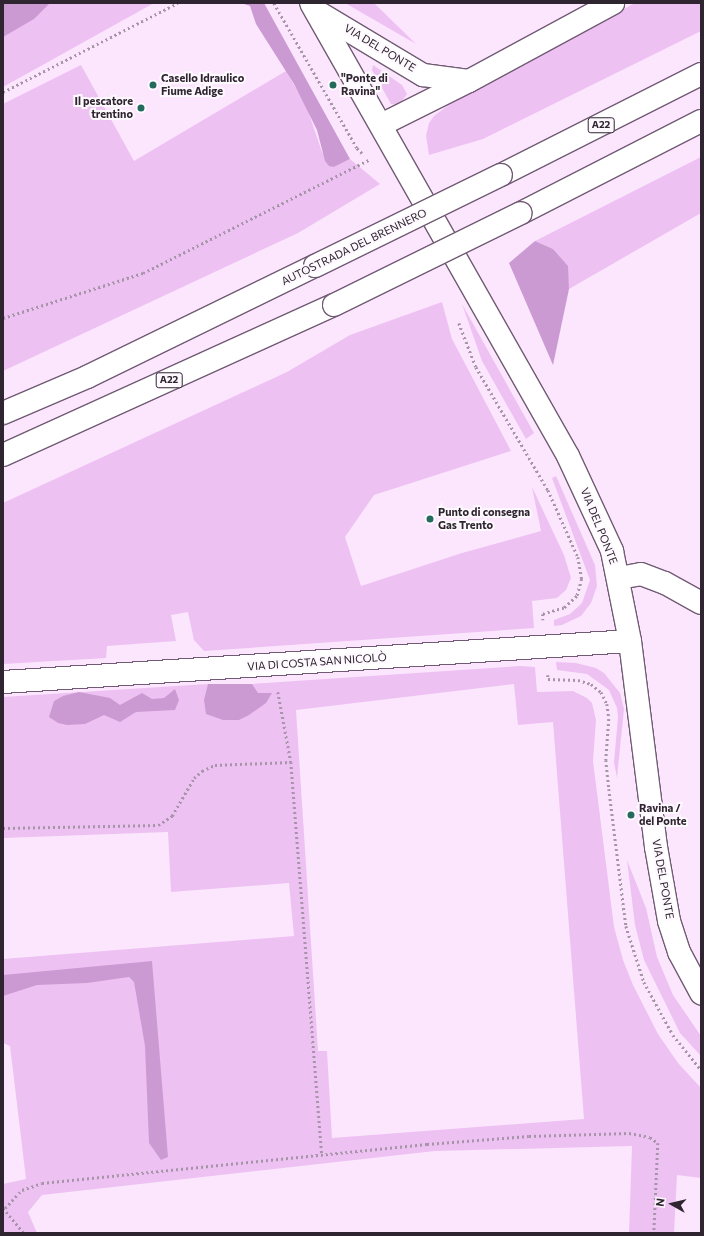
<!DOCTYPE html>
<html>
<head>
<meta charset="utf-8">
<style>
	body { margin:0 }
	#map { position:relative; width:704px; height:1236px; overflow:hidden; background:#fbe6fd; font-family:Commissioner,sans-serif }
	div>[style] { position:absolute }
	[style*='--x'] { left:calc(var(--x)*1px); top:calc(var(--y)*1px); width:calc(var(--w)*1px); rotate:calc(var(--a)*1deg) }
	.green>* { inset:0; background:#eec1f3 }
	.forest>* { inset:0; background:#cb9ad2 }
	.path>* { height:2.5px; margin-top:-1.25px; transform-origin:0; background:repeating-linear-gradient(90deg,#a595a7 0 2px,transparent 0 5px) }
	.roads { filter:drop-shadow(1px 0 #715b74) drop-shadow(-1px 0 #715b74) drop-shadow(0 1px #715b74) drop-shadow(0 -1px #715b74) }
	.minor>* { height:22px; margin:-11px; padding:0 11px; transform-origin:11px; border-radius:11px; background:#fff }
	.motorway>* { height:22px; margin:-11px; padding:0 11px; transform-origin:11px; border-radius:11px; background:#fff }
	.bridges { filter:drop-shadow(1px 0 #715b74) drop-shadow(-1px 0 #715b74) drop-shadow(0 1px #715b74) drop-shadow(0 -1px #715b74) }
	.motorway-bridge>* { height:22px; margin:-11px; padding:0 11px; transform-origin:11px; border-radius:11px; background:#fff }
	.dots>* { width:11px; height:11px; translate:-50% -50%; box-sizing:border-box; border:2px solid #fef9ff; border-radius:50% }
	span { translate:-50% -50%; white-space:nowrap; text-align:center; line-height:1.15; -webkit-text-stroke:4px #fef9ff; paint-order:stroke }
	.shield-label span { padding:1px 3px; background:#fef9ff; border:1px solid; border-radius:3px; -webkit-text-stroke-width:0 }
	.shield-label { font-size:10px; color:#2f2530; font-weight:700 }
	.street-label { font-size:11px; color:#2f2530 }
	.poi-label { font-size:11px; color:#2f2530; font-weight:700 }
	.left { translate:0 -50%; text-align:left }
	.right { translate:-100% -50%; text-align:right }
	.frame { position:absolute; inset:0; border:4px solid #2f2530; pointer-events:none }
	.north { position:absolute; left:652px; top:1184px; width:40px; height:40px; -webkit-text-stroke:3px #fef9ff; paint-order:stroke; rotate:278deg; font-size:11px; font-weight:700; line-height:16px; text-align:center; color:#2f2530 }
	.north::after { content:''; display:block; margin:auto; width:14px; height:18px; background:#2f2530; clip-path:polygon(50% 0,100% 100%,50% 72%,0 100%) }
</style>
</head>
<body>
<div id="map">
	<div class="green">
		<i style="clip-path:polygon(3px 3px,154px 3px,3px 87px)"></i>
		<i style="clip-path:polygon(345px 3px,374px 3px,416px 44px)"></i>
		<i style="clip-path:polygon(635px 3px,701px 3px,701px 31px,483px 139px,429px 155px,426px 136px,429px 123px,434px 116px,450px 104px)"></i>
		<i style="clip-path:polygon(81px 65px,134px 161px,286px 71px,307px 108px,322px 152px,334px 167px,350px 159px,380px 184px,298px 233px,3px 371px,3px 104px)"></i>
		<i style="clip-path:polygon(373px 65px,402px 85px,407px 94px,399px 105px,391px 104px,372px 70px)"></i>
		<i style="clip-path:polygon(701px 157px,701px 213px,569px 289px,567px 266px,553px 249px,535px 241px)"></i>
		<i style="clip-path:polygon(442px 302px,452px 339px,511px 451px,374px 495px,345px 537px,361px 586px,462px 553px,541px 531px,532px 487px,564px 555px,571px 578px,566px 590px,557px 598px,532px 601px,534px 628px,204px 651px,194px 640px,188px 612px,171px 615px,176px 641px,107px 646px,106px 658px,3px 664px,3px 503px,287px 372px,350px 335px)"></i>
		<i style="clip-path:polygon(462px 304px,534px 433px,526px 439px,482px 361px)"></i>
		<i style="clip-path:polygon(556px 476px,595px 565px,597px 586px,591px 603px,581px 616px,562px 625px,554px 626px,554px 620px,570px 614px,582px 603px,590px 580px,552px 478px)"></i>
		<i style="clip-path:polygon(556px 662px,576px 663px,596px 668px,604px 673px,620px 693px,624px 709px,617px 778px,614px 762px,618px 717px,617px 708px,609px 690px,587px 674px,557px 670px)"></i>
		<i style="clip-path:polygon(evenodd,520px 666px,535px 667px,537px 692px,573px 691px,587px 698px,592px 703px,596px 720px,593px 761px,614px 927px,623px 960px,633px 985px,658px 1034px,678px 1063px,701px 1088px,701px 1178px,677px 1175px,674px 1233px,629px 1233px,632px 1146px,435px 1151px,42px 1195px,28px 1212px,37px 1233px,3px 1233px,3px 1184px,26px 1179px,10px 1046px,3px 1043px,3px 959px,294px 936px,289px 883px,171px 892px,168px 832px,3px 838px,3px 697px,208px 684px,252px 684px,520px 666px,514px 684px,518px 725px,553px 722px,584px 1119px,332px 1138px,327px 1051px,318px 1051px,296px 710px,514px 684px)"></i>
		<i style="clip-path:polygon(627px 860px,646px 908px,657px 957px,673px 995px,701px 1036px,701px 1056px,680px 1033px,644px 960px,635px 925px)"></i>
	</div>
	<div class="forest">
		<i style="clip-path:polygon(3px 3px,50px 3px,34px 19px,3px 37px)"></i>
		<i style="clip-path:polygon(241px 3px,264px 3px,350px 159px,334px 167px,329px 166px,325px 161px,317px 130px,294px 84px,256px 24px,250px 6px)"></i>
		<i style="clip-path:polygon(535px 241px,553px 249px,568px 266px,569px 289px,553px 365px,509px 263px)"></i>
		<i style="clip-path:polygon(208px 684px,252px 684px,258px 693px,272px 693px,266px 703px,249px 715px,239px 720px,223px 720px,206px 714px,204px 700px)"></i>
		<i style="clip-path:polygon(175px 689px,179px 700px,175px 710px,136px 712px,120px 722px,104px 715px,85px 724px,67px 725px,58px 723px,49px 717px,54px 701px,63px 696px,79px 692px,110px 698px,120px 705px,142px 693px,152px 699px,164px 698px)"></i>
		<i style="clip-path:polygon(152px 961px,168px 1157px,161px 1160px,149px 1143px,145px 1046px,134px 982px,129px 977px,87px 983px,37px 985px,3px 996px,3px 975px)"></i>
	</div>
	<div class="path">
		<i style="--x:274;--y:3;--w:167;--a:60.2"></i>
		<i style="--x:357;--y:148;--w:10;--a:45"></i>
		<i style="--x:3;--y:92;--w:196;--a:-27"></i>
		<i style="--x:3;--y:318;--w:147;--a:-17.8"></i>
		<i style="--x:143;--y:273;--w:253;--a:-26.6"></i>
		<i style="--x:459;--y:323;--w:47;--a:68.9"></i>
		<i style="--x:476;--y:367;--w:143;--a:59.7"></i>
		<i style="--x:548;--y:490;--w:73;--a:65.9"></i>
		<i style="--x:578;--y:557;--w:22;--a:80"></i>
		<i style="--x:582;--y:579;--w:18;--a:106"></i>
		<i style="--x:577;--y:596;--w:18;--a:137"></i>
		<i style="--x:564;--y:608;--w:22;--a:164"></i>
		<i style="--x:543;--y:614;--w:6;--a:90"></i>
		<i style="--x:548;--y:675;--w:4;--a:90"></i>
		<i style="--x:548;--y:679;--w:30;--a:2"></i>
		<i style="--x:578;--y:680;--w:14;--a:17"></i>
		<i style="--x:591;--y:684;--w:13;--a:39"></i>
		<i style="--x:601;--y:692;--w:13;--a:63"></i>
		<i style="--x:607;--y:704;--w:15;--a:82"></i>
		<i style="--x:609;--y:719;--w:41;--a:94.2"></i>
		<i style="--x:606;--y:760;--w:29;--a:84"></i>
		<i style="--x:609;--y:789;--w:138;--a:82.9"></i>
		<i style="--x:626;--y:926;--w:59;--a:72.2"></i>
		<i style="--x:644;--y:982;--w:60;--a:61.3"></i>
		<i style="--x:673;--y:1035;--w:45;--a:51.3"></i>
		<i style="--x:278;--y:692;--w:71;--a:79.5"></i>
		<i style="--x:291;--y:762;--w:395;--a:85.5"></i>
		<i style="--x:3;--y:828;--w:155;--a:-1.1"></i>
		<i style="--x:158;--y:825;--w:17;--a:-33"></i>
		<i style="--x:172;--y:816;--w:44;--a:-59.9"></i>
		<i style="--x:194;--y:778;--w:11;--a:-41"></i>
		<i style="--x:202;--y:771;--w:14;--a:-25"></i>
		<i style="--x:215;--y:765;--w:76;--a:-2.3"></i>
		<i style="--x:3;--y:1208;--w:33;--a:50"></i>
		<i style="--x:5;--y:1208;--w:25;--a:-47"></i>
		<i style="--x:22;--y:1190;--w:21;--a:-19"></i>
		<i style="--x:42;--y:1183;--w:387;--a:-5.8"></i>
		<i style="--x:427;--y:1144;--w:102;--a:-4.5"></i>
		<i style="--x:529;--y:1136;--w:100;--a:-1.7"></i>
		<i style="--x:629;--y:1133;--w:21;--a:11"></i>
		<i style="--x:650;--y:1137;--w:10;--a:37"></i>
		<i style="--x:658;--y:1143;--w:90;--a:92.5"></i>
	</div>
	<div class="roads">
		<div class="minor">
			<i style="--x:311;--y:3;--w:521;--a:60.43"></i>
			<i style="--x:568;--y:456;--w:105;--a:65.1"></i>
			<i style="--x:612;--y:551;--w:92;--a:78.7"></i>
			<i style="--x:630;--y:641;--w:208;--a:82.8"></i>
			<i style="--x:656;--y:847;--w:75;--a:80"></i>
			<i style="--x:669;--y:921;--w:33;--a:72"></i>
			<i style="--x:679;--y:952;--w:47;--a:61.8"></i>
			<i style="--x:316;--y:11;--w:125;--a:30.9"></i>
			<i style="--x:423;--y:75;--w:46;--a:7.4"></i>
			<i style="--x:381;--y:125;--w:98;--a:-26.6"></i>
			<i style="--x:469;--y:81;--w:164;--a:-28.4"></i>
			<i style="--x:619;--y:578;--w:22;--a:-10"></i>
			<i style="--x:641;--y:574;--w:26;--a:21"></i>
			<i style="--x:665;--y:583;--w:41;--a:29.1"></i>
			<i style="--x:3;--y:682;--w:628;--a:-3.74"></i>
		</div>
		<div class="motorway">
			<i style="--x:501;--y:175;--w:224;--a:-26.8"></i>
			<i style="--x:521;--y:213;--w:202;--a:-27.1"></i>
			<i style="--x:3;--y:413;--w:91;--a:-23.2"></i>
			<i style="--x:87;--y:377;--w:254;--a:-26"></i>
			<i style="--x:3;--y:455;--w:363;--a:-24.4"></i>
		</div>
	</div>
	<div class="bridges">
		<div class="motorway-bridge">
			<i style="--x:315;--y:266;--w:207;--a:-26.1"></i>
			<i style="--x:334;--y:305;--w:208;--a:-26.2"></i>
		</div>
	</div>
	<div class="dots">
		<i style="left:153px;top:85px;background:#246a5d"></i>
		<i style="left:333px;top:85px;background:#246a5d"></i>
		<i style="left:141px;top:108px;background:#246a5d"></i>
		<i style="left:430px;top:519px;background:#246a5d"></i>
		<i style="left:631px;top:815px;background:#246a5d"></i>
	</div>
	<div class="shield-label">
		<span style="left:601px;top:125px">A22</span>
		<span style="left:169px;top:380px">A22</span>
	</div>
	<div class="street-label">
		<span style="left:380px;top:48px;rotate:31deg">VIA DEL PONTE</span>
		<span style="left:354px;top:247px;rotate:-26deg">AUTOSTRADA DEL BRENNERO</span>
		<span style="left:599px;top:526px;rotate:68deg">VIA DEL PONTE</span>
		<span style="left:317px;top:662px;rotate:-4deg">VIA DI COSTA SAN NICOLÒ</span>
		<span style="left:663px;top:879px;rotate:80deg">VIA DEL PONTE</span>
	</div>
	<div class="poi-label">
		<span class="left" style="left:161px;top:85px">Casello Idraulico<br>Fiume Adige</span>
		<span class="left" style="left:341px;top:85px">"Ponte di<br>Ravina"</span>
		<span class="right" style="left:133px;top:108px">Il pescatore<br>trentino</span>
		<span class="left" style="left:438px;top:519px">Punto di consegna<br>Gas Trento</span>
		<span class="left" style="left:639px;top:815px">Ravina /<br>del Ponte</span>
	</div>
	<div class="frame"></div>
	<div class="north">N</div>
</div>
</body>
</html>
